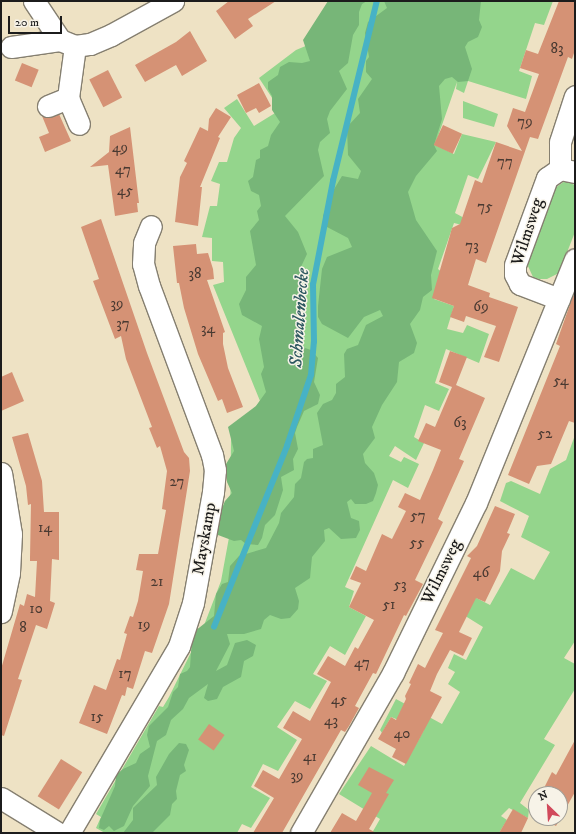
<!DOCTYPE html>
<html>
<head>
<meta charset="utf-8">
<style>
	body { margin:0 }
	#map { position:relative; width:576px; height:834px; overflow:hidden; background:#eee2c4; font-family:"IM FELL DW Pica",serif }
	div>[style] { position:absolute }
	[style*='--x'] { left:calc(var(--x)*1px); top:calc(var(--y)*1px); width:calc(var(--w)*1px); rotate:calc(var(--a)*1deg) }
	.green>* { inset:0; background:#94d58c }
	.forest>* { inset:0; background:#77b678 }
	.stream>* { height:5.5px; margin:-2.75px; padding:0 2.75px; transform-origin:2.75px; border-radius:2.75px; background:#47b2c5 }
	.building>* { inset:0; background:#d59275; transform-origin:0 0 }
	.roads { filter:drop-shadow(1px 0 #857f70) drop-shadow(-1px 0 #857f70) drop-shadow(0 1px #857f70) drop-shadow(0 -1px #857f70) }
	.minor>* { height:21px; margin:-10.5px; padding:0 10.5px; transform-origin:10.5px; border-radius:10.5px; background:#fff }
	span { translate:-50% -50%; white-space:nowrap; text-align:center; line-height:1.15; -webkit-text-stroke:3px #f7f3e8; paint-order:stroke }
	.number-label { font-size:15px; color:#4a3a32 }
	.number-label span { -webkit-text-stroke-width:0 }
	.street-label { font-size:17px; color:#1c1c1c }
	.water-label { font-size:18px; color:#2d5860; font-style:italic }
	.frame { position:absolute; inset:0; border:2px solid #1c1c1c; pointer-events:none }
	.north { position:absolute; left:528px; top:786px; width:40px; height:40px; box-sizing:border-box; background:#f7f3e8; border:1px solid #9f9d96; border-radius:50%; rotate:335deg; font-size:11px; font-weight:700; line-height:16px; text-align:center; color:#1c1c1c }
	.north::after { content:''; display:block; margin:auto; width:14px; height:18px; background:#d1495b; clip-path:polygon(50% 0,100% 100%,50% 72%,0 100%) }
	.scale { position:absolute; left:8px; top:16px; width:54px; height:18px; box-sizing:border-box; border:2px solid #1c1c1c; border-top:0; padding-left:5px; font-size:12px; line-height:14px; white-space:nowrap; color:#1c1c1c; -webkit-text-stroke:3px #f7f3e8; paint-order:stroke }
</style>
</head>
<body>
<div id="map">
	<div class="green">
		<i style="clip-path:polygon(332px 1px,553px 1px,544px 25px,535px 23px,519px 71px,532px 76px,526px 99px,468px 81px,464px 93px,456px 89px,457px 82px,435px 145px,454px 154px,462px 134px,496px 142px,478px 179px,468px 175px,455px 213px,466px 219px,462px 225px,454px 223px,438px 269px,444px 274px,438px 279px,434px 299px,454px 306px,447px 329px,463px 333px,467px 325px,489px 334px,479px 363px,446px 349px,435px 383px,449px 389px,439px 411px,425px 405px,414px 437px,424px 443px,416px 460px,395px 446px,389px 456px,401px 462px,404px 457px,419px 464px,408px 488px,393px 480px,345px 587px,354px 591px,349px 607px,366px 616px,345px 655px,330px 646px,313px 674px,327px 681px,310px 709px,295px 701px,277px 727px,297px 740px,278px 771px,263px 764px,251px 787px,270px 798px,251px 828px,242px 824px,237px 833px,105px 833px,96px 828px,101px 817px,96px 814px,159px 706px,163px 707px,169px 697px,203px 628px,221px 581px,230px 532px,231px 438px,260px 401px,213px 285px,224px 282px,223px 262px,212px 261px,212px 238px,202px 237px,210px 206px,217px 206px,220px 184px,211px 181px,219px 162px,227px 162px,234px 138px,241px 128px,224px 108px,237px 99px,254px 126px,280px 110px,259px 78px,296px 50px,308px 45px)"></i>
		<i style="clip-path:polygon(463px 101px,498px 114px,494px 127px,463px 118px)"></i>
		<i style="clip-path:polygon(565px 181px,575px 185px,575px 232px,559px 273px,547px 279px,539px 279px,533px 277px,527px 264px,549px 192px)"></i>
		<i style="clip-path:polygon(575px 435px,575px 641px,564px 658px,575px 664px,575px 689px,544px 739px,555px 745px,520px 803px,529px 810px,528px 818px,509px 808px,501px 816px,507px 820px,499px 833px,372px 833px,380px 819px,339px 794px,371px 746px,404px 766px,424px 730px,391px 717px,382px 733px,380px 730px,396px 699px,442px 724px,460px 692px,448px 684px,455px 672px,448px 668px,454px 654px,466px 660px,483px 627px,454px 609px,463px 591px,490px 605px,511px 568px,534px 580px,550px 552px,521px 537px,529px 516px,500px 501px,506px 483px,511px 481px,540px 494px,550px 469px,566px 460px)"></i>
	</div>
	<div class="forest">
		<i style="clip-path:polygon(328px 1px,367px 1px,362px 4px,359px 12px,359px 25px,353px 35px,348px 63px,339px 71px,347px 89px,330px 111px,327px 119px,330px 133px,320px 142px,318px 150px,324px 176px,285px 216px,298px 232px,307px 254px,300px 269px,302px 305px,299px 311px,303px 328px,300px 338px,302px 347px,311px 350px,318px 358px,314px 382px,320px 395px,318px 404px,304px 411px,297px 427px,295px 433px,298px 449px,293px 459px,294px 470px,281px 477px,283px 490px,275px 515px,265px 525px,262px 538px,258px 545px,246px 544px,241px 540px,234px 541px,218px 535px,217px 520px,225px 501px,232px 493px,227px 482px,226px 464px,234px 451px,228px 427px,256px 406px,266px 392px,261px 374px,264px 367px,259px 339px,262px 326px,242px 315px,239px 304px,246px 290px,246px 277px,256px 265px,250px 231px,259px 220px,257px 211px,261px 206px,259px 195px,251px 191px,248px 181px,253px 177px,256px 160px,260px 158px,260px 150px,268px 146px,271px 135px,280px 122px,272px 110px,272px 96px,268px 89px,268px 82px,278px 75px,280px 67px,289px 62px,302px 63px,310px 61px,303px 40px)"></i>
		<i style="clip-path:polygon(384px 1px,481px 1px,479px 20px,482px 27px,478px 37px,468px 42px,465px 47px,472px 69px,468px 81px,458px 82px,452px 77px,445px 79px,439px 86px,442px 119px,434px 145px,437px 151px,416px 176px,408px 192px,416px 220px,437px 251px,431px 275px,432px 290px,423px 297px,420px 310px,410px 324px,417px 343px,414px 353px,399px 362px,397px 382px,382px 405px,372px 427px,375px 438px,363px 454px,365px 463px,374px 473px,378px 485px,376px 493px,373px 501px,366px 504px,355px 504px,351px 499px,347px 502px,351px 518px,359px 521px,360px 530px,356px 538px,341px 539px,329px 528px,324px 530px,325px 541px,312px 557px,310px 578px,295px 588px,299px 601px,298px 609px,290px 618px,281px 619px,270px 615px,264px 620px,261px 629px,244px 634px,227px 634px,230px 644px,216px 671px,227px 665px,235px 643px,247px 640px,256px 645px,253px 656px,244px 661px,241px 677px,223px 687px,217px 699px,208px 701px,204px 698px,208px 684px,189px 698px,183px 709px,171px 720px,166px 735px,157px 741px,148px 776px,150px 786px,133px 806px,124px 826px,114px 831px,109px 826px,104px 830px,99px 828px,100px 820px,115px 786px,116px 775px,123px 769px,136px 763px,140px 754px,150px 747px,147px 735px,149px 726px,168px 707px,173px 692px,178px 687px,180px 674px,187px 671px,190px 667px,192px 637px,195px 631px,214px 616px,216px 594px,222px 584px,228px 582px,230px 566px,239px 556px,266px 548px,279px 523px,281px 513px,294px 497px,295px 484px,301px 478px,304px 462px,307px 459px,313px 458px,313px 449px,323px 445px,317px 413px,323px 404px,332px 400px,336px 393px,336px 384px,345px 377px,344px 354px,347px 349px,358px 345px,366px 325px,383px 316px,380px 310px,364px 317px,348px 338px,322px 324px,318px 317px,318px 306px,322px 269px,327px 257px,352px 247px,348px 238px,327px 227px,323px 216px,330px 196px,342px 176px,358px 179px,361px 171px,348px 155px,347px 127px,360px 113px,358px 99px,372px 79px,366px 72px,366px 61px,369px 57px,365px 33px,368px 22px,387px 8px)"></i>
		<i style="clip-path:polygon(179px 743px,186px 744px,189px 750px,184px 765px,186px 771px,180px 775px,176px 791px,177px 799px,172px 804px,170px 815px,152px 833px,123px 833px,133px 820px,133px 808px,157px 785px,156px 777px,169px 754px)"></i>
	</div>
	<div class="stream">
		<i style="--x:214;--y:627;--w:195;--a:-68"></i>
		<i style="--x:287;--y:446;--w:75;--a:-71.3"></i>
		<i style="--x:311;--y:375;--w:33;--a:-85"></i>
		<i style="--x:314;--y:342;--w:57;--a:-91"></i>
		<i style="--x:313;--y:285;--w:106;--a:-79.1"></i>
		<i style="--x:333;--y:181;--w:185;--a:-76.3"></i>
	</div>
	<div class="building">
		<i style="clip-path:polygon(229px 1px,276px 1px,248px 19px,253px 26px,235px 39px,216px 11px)"></i>
		<i style="clip-path:polygon(559px 1px,575px 1px,575px 50px,572px 59px,568px 57px,538px 139px,530px 137px,486px 263px,476px 259px,468px 285px,490px 293px,489px 297px,518px 307px,499px 362px,484px 357px,496px 326px,466px 316px,464px 322px,450px 317px,454px 306px,432px 298px,452px 228px,460px 224px,475px 180px,482px 183px,496px 142px,522px 151px,507px 126px,513px 108px,525px 112px,539px 74px,520px 68px,526px 50px,538px 54px)"></i>
		<i style="clip-path:polygon(190px 31px,207px 61px,182px 76px,176px 65px,145px 82px,135px 65px,176px 42px)"></i>
		<i style="left:22px;top:63px;width:18px;height:19px;rotate:22deg"></i>
		<i style="left:108px;top:70px;width:31px;height:21px;rotate:63deg"></i>
		<i style="clip-path:polygon(259px 83px,271px 106px,259px 113px,256px 108px,246px 113px,237px 95px)"></i>
		<i style="clip-path:polygon(216px 108px,231px 117px,218px 137px,220px 138px,200px 187px,202px 187px,198px 226px,175px 222px,180px 177px,187px 163px,184px 161px,200px 127px,208px 131px,209px 119px)"></i>
		<i style="clip-path:polygon(59px 114px,71px 141px,45px 152px,39px 137px,49px 133px,42px 116px,47px 118px)"></i>
		<i style="left:443px;top:125px;width:21px;height:22px;rotate:25deg"></i>
		<i style="clip-path:polygon(130px 127px,139px 203px,137px 203px,138px 212px,115px 216px,108px 165px,90px 167px,109px 152px,110px 136px)"></i>
		<i style="clip-path:polygon(101px 219px,147px 353px,184px 452px,189px 458px,190px 471px,169px 604px,152px 653px,145px 651px,133px 689px,127px 687px,125px 696px,122px 695px,107px 734px,79px 723px,94px 685px,106px 690px,117px 659px,120px 660px,127px 634px,124px 633px,130px 616px,133px 617px,138px 601px,143px 571px,136px 570px,139px 554px,158px 554px,166px 510px,162px 509px,167px 471px,160px 446px,157px 448px,149px 428px,152px 427px,126px 359px,121px 336px,115px 339px,93px 281px,99px 279px,81px 227px)"></i>
		<i style="clip-path:polygon(196px 244px,197px 254px,208px 253px,213px 269px,214px 279px,207px 280px,225px 332px,223px 333px,223px 344px,228px 368px,243px 407px,227px 413px,222px 399px,218px 401px,198px 354px,184px 308px,179px 283px,177px 283px,173px 246px)"></i>
		<i style="clip-path:polygon(573px 296px,575px 296px,575px 423px,569px 421px,551px 464px,537px 466px,529px 484px,508px 475px,560px 346px,556px 344px)"></i>
		<i style="clip-path:polygon(450px 351px,467px 357px,456px 385px,485px 398px,459px 459px,464px 461px,438px 519px,443px 522px,415px 580px,423px 584px,406px 616px,404px 615px,376px 674px,373px 673px,355px 706px,359px 708px,349px 726px,345px 732px,341px 730px,282px 833px,253px 833px,274px 798px,254px 786px,263px 770px,279px 779px,302px 739px,283px 728px,293px 711px,310px 721px,331px 682px,317px 674px,328px 656px,345px 666px,355px 647px,358px 649px,374px 620px,349px 607px,361px 583px,350px 579px,356px 566px,366px 571px,382px 534px,392px 539px,406px 511px,398px 507px,405px 493px,420px 500px,433px 470px,441px 450px,418px 441px,426px 423px,435px 427px,452px 387px,439px 382px)"></i>
		<i style="clip-path:polygon(12px 372px,24px 401px,1px 411px,1px 377px)"></i>
		<i style="clip-path:polygon(28px 433px,42px 481px,44px 512px,59px 512px,59px 560px,52px 559px,50px 601px,55px 603px,47px 629px,36px 625px,18px 679px,22px 680px,4px 736px,1px 735px,1px 669px,20px 604px,24px 606px,27px 594px,35px 597px,37px 561px,30px 561px,30px 558px,31px 504px,28px 505px,26px 486px,12px 437px)"></i>
		<i style="clip-path:polygon(495px 506px,515px 514px,507px 533px,510px 534px,502px 551px,500px 571px,485px 602px,476px 598px,459px 632px,472px 638px,463px 656px,450px 650px,437px 674px,430px 691px,442px 697px,406px 764px,392px 757px,396px 749px,378px 739px,391px 717px,396px 720px,406px 699px,405px 696px,411px 684px,409px 683px,418px 664px,425px 668px,432px 654px,443px 633px,435px 630px,471px 558px,467px 556px,477px 546px)"></i>
		<i style="left:209px;top:724px;width:19px;height:19px;rotate:35deg"></i>
		<i style="clip-path:polygon(575px 740px,575px 792px,556px 826px,540px 818px,560px 818px,560px 794px,541px 794px,552px 772px,556px 775px)"></i>
		<i style="left:61px;top:759px;width:25px;height:44px;rotate:32deg"></i>
		<i style="clip-path:polygon(369px 767px,394px 780px,386px 793px,389px 794px,369px 829px,376px 833px,330px 833px,342px 813px,356px 821px,372px 793px,358px 785px)"></i>
		<i style="clip-path:polygon(513px 809px,528px 818px,521px 833px,499px 833px)"></i>
	</div>
	<div class="roads">
		<div class="minor">
			<i style="--x:34;--y:1;--w:47;--a:56.3"></i>
			<i style="--x:60;--y:40;--w:16;--a:22"></i>
			<i style="--x:75;--y:46;--w:15;--a:-8"></i>
			<i style="--x:90;--y:44;--w:23;--a:-23"></i>
			<i style="--x:111;--y:35;--w:71;--a:-28.7"></i>
			<i style="--x:75;--y:46;--w:52;--a:97.7"></i>
			<i style="--x:68;--y:98;--w:28;--a:67"></i>
			<i style="--x:11;--y:47;--w:49;--a:-8.1"></i>
			<i style="--x:48;--y:106;--w:22;--a:-22"></i>
			<i style="--x:560;--y:169;--w:27;--a:-90"></i>
			<i style="--x:560;--y:142;--w:48;--a:-71.9"></i>
			<i style="--x:559;--y:299;--w:42;--a:-159"></i>
			<i style="--x:520;--y:284;--w:11;--a:-117"></i>
			<i style="--x:515;--y:274;--w:9;--a:-90"></i>
			<i style="--x:515;--y:265;--w:93;--a:-69.8"></i>
			<i style="--x:547;--y:178;--w:16;--a:-35"></i>
			<i style="--x:560;--y:169;--w:15;--a:11"></i>
			<i style="--x:1;--y:473;--w:62;--a:80.7"></i>
			<i style="--x:11;--y:534;--w:39;--a:93"></i>
			<i style="--x:9;--y:573;--w:40;--a:102"></i>
			<i style="--x:1;--y:798;--w:67;--a:31.6"></i>
			<i style="--x:69;--y:833;--w:217;--a:-59.5"></i>
			<i style="--x:179;--y:646;--w:45;--a:-72"></i>
			<i style="--x:193;--y:603;--w:113;--a:-79.8"></i>
			<i style="--x:213;--y:492;--w:22;--a:-85"></i>
			<i style="--x:215;--y:470;--w:15;--a:-101"></i>
			<i style="--x:212;--y:455;--w:180;--a:-110.4"></i>
			<i style="--x:149;--y:286;--w:23;--a:-105"></i>
			<i style="--x:143;--y:264;--w:21;--a:-87"></i>
			<i style="--x:144;--y:243;--w:18;--a:-68"></i>
			<i style="--x:301;--y:833;--w:185;--a:-60.1"></i>
			<i style="--x:393;--y:673;--w:189;--a:-64"></i>
			<i style="--x:476;--y:503;--w:263;--a:-67.9"></i>
		</div>
	</div>
	<div class="number-label">
		<span style="left:557px;top:49px">83</span>
		<span style="left:525px;top:122px">79</span>
		<span style="left:120px;top:148px">49</span>
		<span style="left:505px;top:162px">77</span>
		<span style="left:123px;top:170px">47</span>
		<span style="left:125px;top:191px">45</span>
		<span style="left:485px;top:207px">75</span>
		<span style="left:472px;top:246px">73</span>
		<span style="left:195px;top:274px">38</span>
		<span style="left:117px;top:304px">39</span>
		<span style="left:481px;top:307px">69</span>
		<span style="left:123px;top:324px">37</span>
		<span style="left:208px;top:329px">34</span>
		<span style="left:561px;top:381px">54</span>
		<span style="left:460px;top:423px">63</span>
		<span style="left:545px;top:434px">52</span>
		<span style="left:177px;top:482px">27</span>
		<span style="left:418px;top:516px">57</span>
		<span style="left:45px;top:528px">14</span>
		<span style="left:417px;top:543px">55</span>
		<span style="left:481px;top:573px">46</span>
		<span style="left:157px;top:582px">21</span>
		<span style="left:400px;top:585px">53</span>
		<span style="left:389px;top:605px">51</span>
		<span style="left:36px;top:609px">10</span>
		<span style="left:144px;top:625px">19</span>
		<span style="left:23px;top:628px">8</span>
		<span style="left:362px;top:663px">47</span>
		<span style="left:125px;top:674px">17</span>
		<span style="left:339px;top:700px">45</span>
		<span style="left:97px;top:717px">15</span>
		<span style="left:331px;top:721px">43</span>
		<span style="left:402px;top:734px">40</span>
		<span style="left:310px;top:757px">41</span>
		<span style="left:297px;top:776px">39</span>
	</div>
	<div class="street-label">
		<span style="left:528px;top:232px;rotate:-72deg">Wilmsweg</span>
		<span style="left:205px;top:539px;rotate:-80deg">Mayskamp</span>
		<span style="left:442px;top:572px;rotate:-64deg">Wilmsweg</span>
	</div>
	<div class="water-label">
		<span style="left:300px;top:318px;rotate:-86deg">Schmalenbecke</span>
	</div>
	<div class="frame"></div>
	<div class="north">N</div>
	<div class="scale">20 m</div>
</div>
</body>
</html>
